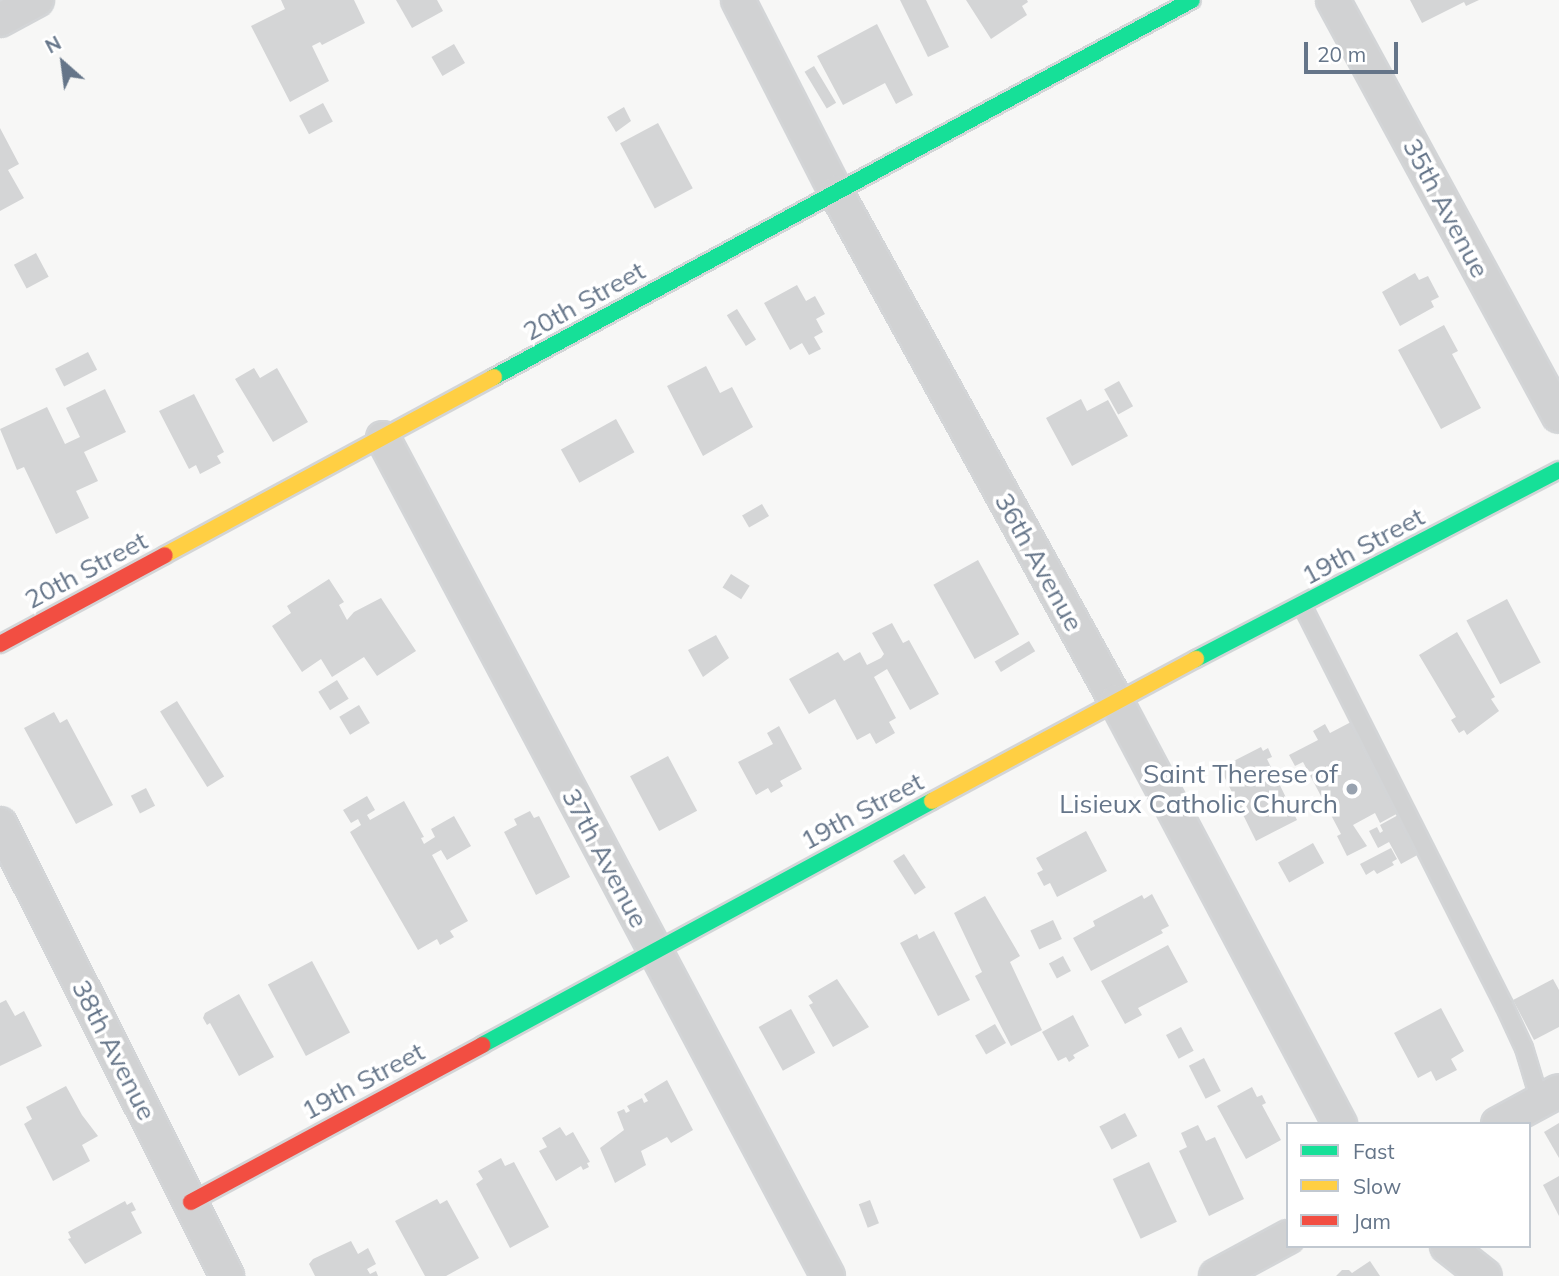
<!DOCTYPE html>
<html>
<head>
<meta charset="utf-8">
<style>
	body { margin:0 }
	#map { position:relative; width:1559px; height:1276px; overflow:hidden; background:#f7f7f6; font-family:Mulish,sans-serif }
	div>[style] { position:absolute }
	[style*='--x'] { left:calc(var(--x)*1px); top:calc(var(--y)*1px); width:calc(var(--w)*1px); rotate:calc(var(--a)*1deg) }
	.building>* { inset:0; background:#d4d5d6; transform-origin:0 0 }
	.roads { filter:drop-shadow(2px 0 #d3d5d7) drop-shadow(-2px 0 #d3d5d7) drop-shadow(0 2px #d3d5d7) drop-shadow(0 -2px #d3d5d7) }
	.lane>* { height:16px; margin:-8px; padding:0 8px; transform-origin:8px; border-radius:8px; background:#d1d2d3 }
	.street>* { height:32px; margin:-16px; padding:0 16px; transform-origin:16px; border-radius:16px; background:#d1d2d3 }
	.fast>* { height:16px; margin:-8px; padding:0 8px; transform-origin:8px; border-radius:8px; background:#16e098 }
	.slow>* { height:16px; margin:-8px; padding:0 8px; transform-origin:8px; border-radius:8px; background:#ffcf43 }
	.jam>* { height:16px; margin:-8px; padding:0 8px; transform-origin:8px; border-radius:8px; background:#f24e42 }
	.dots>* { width:19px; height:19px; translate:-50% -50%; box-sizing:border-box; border:4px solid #fff; border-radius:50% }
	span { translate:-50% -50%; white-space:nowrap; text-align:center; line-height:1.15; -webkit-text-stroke:7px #fff; paint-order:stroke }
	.street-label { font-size:26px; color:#657589 }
	.poi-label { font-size:26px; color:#657589 }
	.right { translate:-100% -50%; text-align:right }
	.legend { position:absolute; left:1286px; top:1122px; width:245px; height:126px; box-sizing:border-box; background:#fff; border:2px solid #c1c8d0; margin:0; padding:9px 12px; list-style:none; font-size:21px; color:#657589 }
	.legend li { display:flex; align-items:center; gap:14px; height:35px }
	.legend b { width:35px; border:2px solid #c1c8d0 }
	.north { position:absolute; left:28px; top:28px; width:70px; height:70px; -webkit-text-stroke:5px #fff; paint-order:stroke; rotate:332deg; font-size:19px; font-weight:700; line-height:28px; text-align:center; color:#657589 }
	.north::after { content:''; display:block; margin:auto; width:24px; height:32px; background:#657589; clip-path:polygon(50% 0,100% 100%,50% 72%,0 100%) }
	.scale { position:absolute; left:1304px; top:42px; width:94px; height:32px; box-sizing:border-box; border:4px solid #657589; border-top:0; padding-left:9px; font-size:21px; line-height:24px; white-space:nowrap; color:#657589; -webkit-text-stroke:5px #fff; paint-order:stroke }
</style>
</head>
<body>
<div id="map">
	<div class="building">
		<i style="clip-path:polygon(281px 0,354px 0,365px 23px,322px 45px,320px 42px,312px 46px,329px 81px,290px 102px,251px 26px,285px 9px)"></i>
		<i style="clip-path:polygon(396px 0,437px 0,443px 11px,412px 28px)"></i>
		<i style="clip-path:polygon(900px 0,926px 0,949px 47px,928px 57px)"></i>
		<i style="clip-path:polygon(966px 0,1027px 0,1028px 2px,1022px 6px,1027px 15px,991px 39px)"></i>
		<i style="clip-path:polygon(1410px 0,1479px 0,1466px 6px,1464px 2px,1422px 23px)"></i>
		<i style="clip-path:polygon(877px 24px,913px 95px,896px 104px,885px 83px,843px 105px,817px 56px)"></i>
		<i style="left:454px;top:44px;width:22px;height:26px;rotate:60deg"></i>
		<i style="left:814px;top:66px;width:43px;height:11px;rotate:59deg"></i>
		<i style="left:323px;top:103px;width:21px;height:27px;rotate:62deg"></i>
		<i style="clip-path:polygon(624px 107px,631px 121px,616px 132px,607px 117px)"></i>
		<i style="left:658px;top:123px;width:74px;height:43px;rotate:62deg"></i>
		<i style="clip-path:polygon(0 128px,19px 164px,8px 170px,24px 198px,0 211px)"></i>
		<i style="left:36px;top:253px;width:27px;height:25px;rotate:62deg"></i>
		<i style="clip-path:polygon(1415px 273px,1419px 280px,1428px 276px,1439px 297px,1431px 301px,1434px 307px,1400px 326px,1382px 292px)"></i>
		<i style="clip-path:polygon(797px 285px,806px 301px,815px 296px,825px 314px,816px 319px,823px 332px,814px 337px,821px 349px,809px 355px,802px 343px,790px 350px,764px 303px)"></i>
		<i style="left:737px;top:309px;width:36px;height:12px;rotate:58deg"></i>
		<i style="clip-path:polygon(1444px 325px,1458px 351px,1452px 354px,1481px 408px,1441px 429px,1398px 350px)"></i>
		<i style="left:88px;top:352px;width:20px;height:37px;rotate:63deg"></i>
		<i style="clip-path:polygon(706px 366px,720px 393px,732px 387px,753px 427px,703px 456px,667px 386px)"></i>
		<i style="clip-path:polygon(254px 368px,260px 378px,277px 368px,308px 422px,273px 442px,235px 379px)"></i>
		<i style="left:1119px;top:381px;width:29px;height:17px;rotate:61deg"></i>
		<i style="clip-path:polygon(105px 389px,126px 432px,84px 452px,98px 481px,76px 491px,89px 518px,56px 534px,24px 467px,17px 470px,0 429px,47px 407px,65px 444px,80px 437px,66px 408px)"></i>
		<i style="clip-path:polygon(194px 394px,224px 452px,217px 456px,221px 463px,200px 474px,196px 465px,189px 469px,159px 411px)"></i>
		<i style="clip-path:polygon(1081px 399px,1087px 411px,1108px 400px,1128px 436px,1072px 466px,1046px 418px)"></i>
		<i style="left:616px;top:419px;width:38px;height:63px;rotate:61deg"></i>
		<i style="left:762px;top:504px;width:14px;height:23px;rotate:60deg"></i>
		<i style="left:978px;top:560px;width:85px;height:51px;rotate:61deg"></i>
		<i style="left:731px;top:574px;width:22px;height:16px;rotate:32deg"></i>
		<i style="clip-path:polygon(329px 579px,344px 602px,339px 605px,347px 620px,354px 612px,381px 598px,416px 651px,377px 676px,364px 657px,332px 677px,321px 659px,302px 672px,272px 626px,291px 613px,287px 606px)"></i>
		<i style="left:1507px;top:599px;width:72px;height:46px;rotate:62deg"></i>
		<i style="clip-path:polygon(892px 623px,903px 643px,909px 640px,939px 694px,910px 710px,887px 669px,874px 677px,896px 718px,889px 722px,895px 733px,876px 744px,870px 733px,857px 740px,835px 699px,809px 714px,789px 679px,838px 652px,844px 661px,860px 652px,867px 665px,881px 658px,884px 654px,872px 633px)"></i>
		<i style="clip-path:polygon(1457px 632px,1495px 697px,1491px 699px,1499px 711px,1467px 735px,1464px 730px,1459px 733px,1451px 720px,1456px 717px,1419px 655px)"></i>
		<i style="clip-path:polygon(716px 635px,729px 658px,703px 677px,688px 650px)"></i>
		<i style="left:1029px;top:641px;width:12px;height:40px;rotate:59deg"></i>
		<i style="left:337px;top:680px;width:22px;height:22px;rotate:58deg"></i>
		<i style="left:177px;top:701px;width:89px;height:20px;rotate:58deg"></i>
		<i style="left:359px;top:705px;width:21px;height:23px;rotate:59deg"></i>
		<i style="clip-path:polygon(54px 712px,60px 723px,67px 719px,113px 805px,76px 824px,24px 728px)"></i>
		<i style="clip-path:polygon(1351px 722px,1400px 812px,1380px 823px,1375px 813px,1353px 825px,1367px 846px,1347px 856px,1337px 836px,1341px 834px,1303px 762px,1295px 766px,1289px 755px,1318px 740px,1313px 731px,1325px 724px,1330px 733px)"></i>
		<i style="clip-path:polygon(779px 726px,802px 769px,780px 781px,783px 786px,771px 793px,768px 788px,756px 795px,738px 762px,773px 744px,767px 733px)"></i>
		<i style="clip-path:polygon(1261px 747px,1263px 751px,1268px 748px,1272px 757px,1267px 759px,1297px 820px,1256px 841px,1220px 768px)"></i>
		<i style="left:668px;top:756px;width:62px;height:43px;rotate:62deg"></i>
		<i style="left:146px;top:788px;width:20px;height:17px;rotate:63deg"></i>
		<i style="clip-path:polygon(367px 796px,375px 810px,367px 815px,370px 820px,404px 801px,424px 837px,421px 838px,424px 844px,435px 837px,431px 829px,454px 816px,471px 846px,447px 860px,441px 850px,432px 855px,468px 921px,450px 931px,454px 937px,440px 945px,437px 939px,418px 950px,350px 832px,361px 825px,358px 819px,351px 823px,343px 810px)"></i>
		<i style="clip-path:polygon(530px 811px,534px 818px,539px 816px,570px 877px,536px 895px,504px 832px,517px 825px,514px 819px)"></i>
		<i style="clip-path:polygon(1400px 814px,1421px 853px,1401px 864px,1389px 842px,1378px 848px,1369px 831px,1377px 827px,1380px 833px,1383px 831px,1380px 825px)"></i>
		<i style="clip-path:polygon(1086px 831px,1107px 871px,1057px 897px,1050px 883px,1044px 886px,1037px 873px,1043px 870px,1036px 858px)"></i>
		<i style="left:1313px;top:843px;width:23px;height:40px;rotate:61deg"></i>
		<i style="clip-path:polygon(1391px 848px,1397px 859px,1392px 862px,1394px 865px,1377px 874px,1374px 870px,1366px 875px,1360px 864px)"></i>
		<i style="left:904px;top:854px;width:40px;height:13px;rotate:57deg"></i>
		<i style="clip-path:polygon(1152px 894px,1169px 926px,1161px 930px,1163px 933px,1091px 971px,1073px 938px,1095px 926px,1093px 921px,1142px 895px,1144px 899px)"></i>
		<i style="clip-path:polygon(985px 896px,1020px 956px,1010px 962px,1042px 1030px,1011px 1046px,975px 976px,982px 972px,954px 913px)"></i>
		<i style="left:1053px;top:920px;width:21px;height:25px;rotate:65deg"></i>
		<i style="clip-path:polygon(934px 931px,970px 1000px,938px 1016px,900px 943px,917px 934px,919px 939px)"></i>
		<i style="clip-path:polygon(1168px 945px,1188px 982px,1138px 1008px,1142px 1015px,1125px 1024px,1101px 981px)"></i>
		<i style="left:1063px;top:956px;width:17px;height:16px;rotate:62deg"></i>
		<i style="left:312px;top:961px;width:81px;height:50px;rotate:62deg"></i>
		<i style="clip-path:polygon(837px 979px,869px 1027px,833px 1047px,809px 1005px,813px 1003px,808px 996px)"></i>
		<i style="clip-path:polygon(1553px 979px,1559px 990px,1559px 1027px,1534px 1040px,1513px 1000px)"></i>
		<i style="clip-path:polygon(239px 994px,274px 1057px,239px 1076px,210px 1023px,207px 1025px,203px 1018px,205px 1013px)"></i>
		<i style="clip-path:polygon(6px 1000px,15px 1016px,24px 1011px,42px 1046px,0 1066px,0 1003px)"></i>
		<i style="clip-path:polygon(1441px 1008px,1464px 1051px,1451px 1059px,1457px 1070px,1436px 1081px,1431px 1071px,1418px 1078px,1394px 1033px)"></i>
		<i style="left:791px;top:1009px;width:50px;height:37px;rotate:61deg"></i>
		<i style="clip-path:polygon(1073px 1015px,1089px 1046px,1073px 1055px,1075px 1058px,1069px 1062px,1066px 1057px,1058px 1061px,1042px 1032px)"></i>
		<i style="left:995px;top:1024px;width:22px;height:23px;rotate:60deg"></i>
		<i style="left:1181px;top:1027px;width:27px;height:17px;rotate:62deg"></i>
		<i style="left:1204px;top:1058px;width:37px;height:17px;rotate:63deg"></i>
		<i style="clip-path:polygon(667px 1080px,693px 1130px,671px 1143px,667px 1137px,641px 1151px,646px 1165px,615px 1183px,600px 1148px,624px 1130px,617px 1112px,624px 1109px,626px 1113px,630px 1111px,627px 1106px,642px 1098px,644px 1103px,648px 1101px,644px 1094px)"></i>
		<i style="clip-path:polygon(66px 1086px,82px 1115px,98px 1136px,82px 1145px,90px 1161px,53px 1181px,24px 1124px,32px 1119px,26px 1107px)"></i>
		<i style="clip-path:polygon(1252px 1087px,1257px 1097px,1262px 1095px,1266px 1103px,1262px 1105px,1281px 1140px,1246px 1159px,1217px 1106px)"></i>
		<i style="left:1125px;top:1113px;width:26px;height:29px;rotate:62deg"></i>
		<i style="clip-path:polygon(1559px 1123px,1559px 1158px,1544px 1132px)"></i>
		<i style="clip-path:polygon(1198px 1125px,1206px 1141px,1215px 1137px,1244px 1199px,1209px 1216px,1179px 1151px,1187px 1147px,1181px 1133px)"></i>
		<i style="clip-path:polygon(560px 1127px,566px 1136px,573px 1132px,590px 1162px,587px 1163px,589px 1167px,583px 1170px,581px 1166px,556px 1181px,539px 1151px,547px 1147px,542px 1138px)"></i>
		<i style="clip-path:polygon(501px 1158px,505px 1166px,514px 1162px,549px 1227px,510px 1248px,476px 1184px,483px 1179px,478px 1171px)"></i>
		<i style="left:1149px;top:1162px;width:66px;height:40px;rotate:65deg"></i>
		<i style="clip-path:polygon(1559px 1176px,1559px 1216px,1543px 1185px)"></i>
		<i style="clip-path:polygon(437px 1199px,440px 1204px,447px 1200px,479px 1258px,446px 1276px,425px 1276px,395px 1221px)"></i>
		<i style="left:870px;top:1200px;width:25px;height:12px;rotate:69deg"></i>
		<i style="clip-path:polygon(125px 1201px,127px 1205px,132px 1202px,136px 1210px,131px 1212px,142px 1233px,85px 1264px,68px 1239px,71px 1238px,68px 1232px)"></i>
		<i style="clip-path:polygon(351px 1241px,358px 1254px,368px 1248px,376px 1264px,367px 1269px,370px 1274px,376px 1271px,378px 1276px,315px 1276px,309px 1264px,313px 1259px)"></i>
		<i style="clip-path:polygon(1370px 1261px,1380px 1276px,1336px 1276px,1342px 1270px,1349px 1270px,1352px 1273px)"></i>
	</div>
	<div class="roads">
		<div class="lane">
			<i style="--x:1302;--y:605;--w:448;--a:63.2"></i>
			<i style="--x:1504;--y:1005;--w:47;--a:65.1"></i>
			<i style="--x:1524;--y:1048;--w:55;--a:73.2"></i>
		</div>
		<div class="street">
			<i style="--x:738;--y:0;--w:216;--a:63"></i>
			<i style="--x:836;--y:192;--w:581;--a:61.18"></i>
			<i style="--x:1116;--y:701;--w:479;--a:62.1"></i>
			<i style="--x:1333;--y:0;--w:473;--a:61.5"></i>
			<i style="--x:0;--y:20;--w:42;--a:-28.4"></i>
			<i style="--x:383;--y:438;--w:949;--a:62.03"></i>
			<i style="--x:0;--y:824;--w:506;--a:63.33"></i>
			<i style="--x:1498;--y:1124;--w:69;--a:-28.4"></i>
			<i style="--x:1447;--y:1246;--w:48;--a:38.3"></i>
			<i style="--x:1216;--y:1276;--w:82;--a:-28.4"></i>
		</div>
		<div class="fast">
			<i style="--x:494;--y:377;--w:793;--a:-28.37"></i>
			<i style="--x:1196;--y:659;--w:409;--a:-27.5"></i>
			<i style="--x:482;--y:1045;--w:512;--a:-28.47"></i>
		</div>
		<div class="slow">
			<i style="--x:165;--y:555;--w:374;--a:-28.4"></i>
			<i style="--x:932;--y:801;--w:300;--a:-28.3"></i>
		</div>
		<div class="jam">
			<i style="--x:0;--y:644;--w:187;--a:-28.3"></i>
			<i style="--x:191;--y:1202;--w:331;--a:-28.3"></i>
		</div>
	</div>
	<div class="dots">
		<i style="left:1352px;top:789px;background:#98a2af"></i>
	</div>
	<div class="street-label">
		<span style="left:1446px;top:208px;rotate:62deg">35th Avenue</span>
		<span style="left:584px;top:301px;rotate:-29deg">20th Street</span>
		<span style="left:1363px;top:546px;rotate:-28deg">19th Street</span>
		<span style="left:1039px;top:562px;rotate:61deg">36th Avenue</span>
		<span style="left:86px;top:570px;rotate:-28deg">20th Street</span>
		<span style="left:862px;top:811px;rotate:-28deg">19th Street</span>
		<span style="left:605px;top:858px;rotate:62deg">37th Avenue</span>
		<span style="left:114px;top:1050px;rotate:63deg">38th Avenue</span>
		<span style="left:363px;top:1081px;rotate:-28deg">19th Street</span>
	</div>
	<div class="poi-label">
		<span class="right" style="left:1338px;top:789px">Saint Therese of<br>Lisieux Catholic Church</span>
	</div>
	<ul class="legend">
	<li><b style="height:9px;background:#16e098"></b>Fast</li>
	<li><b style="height:9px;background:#ffcf43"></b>Slow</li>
	<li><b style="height:9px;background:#f24e42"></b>Jam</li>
	</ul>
	<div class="north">N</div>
	<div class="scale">20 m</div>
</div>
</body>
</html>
